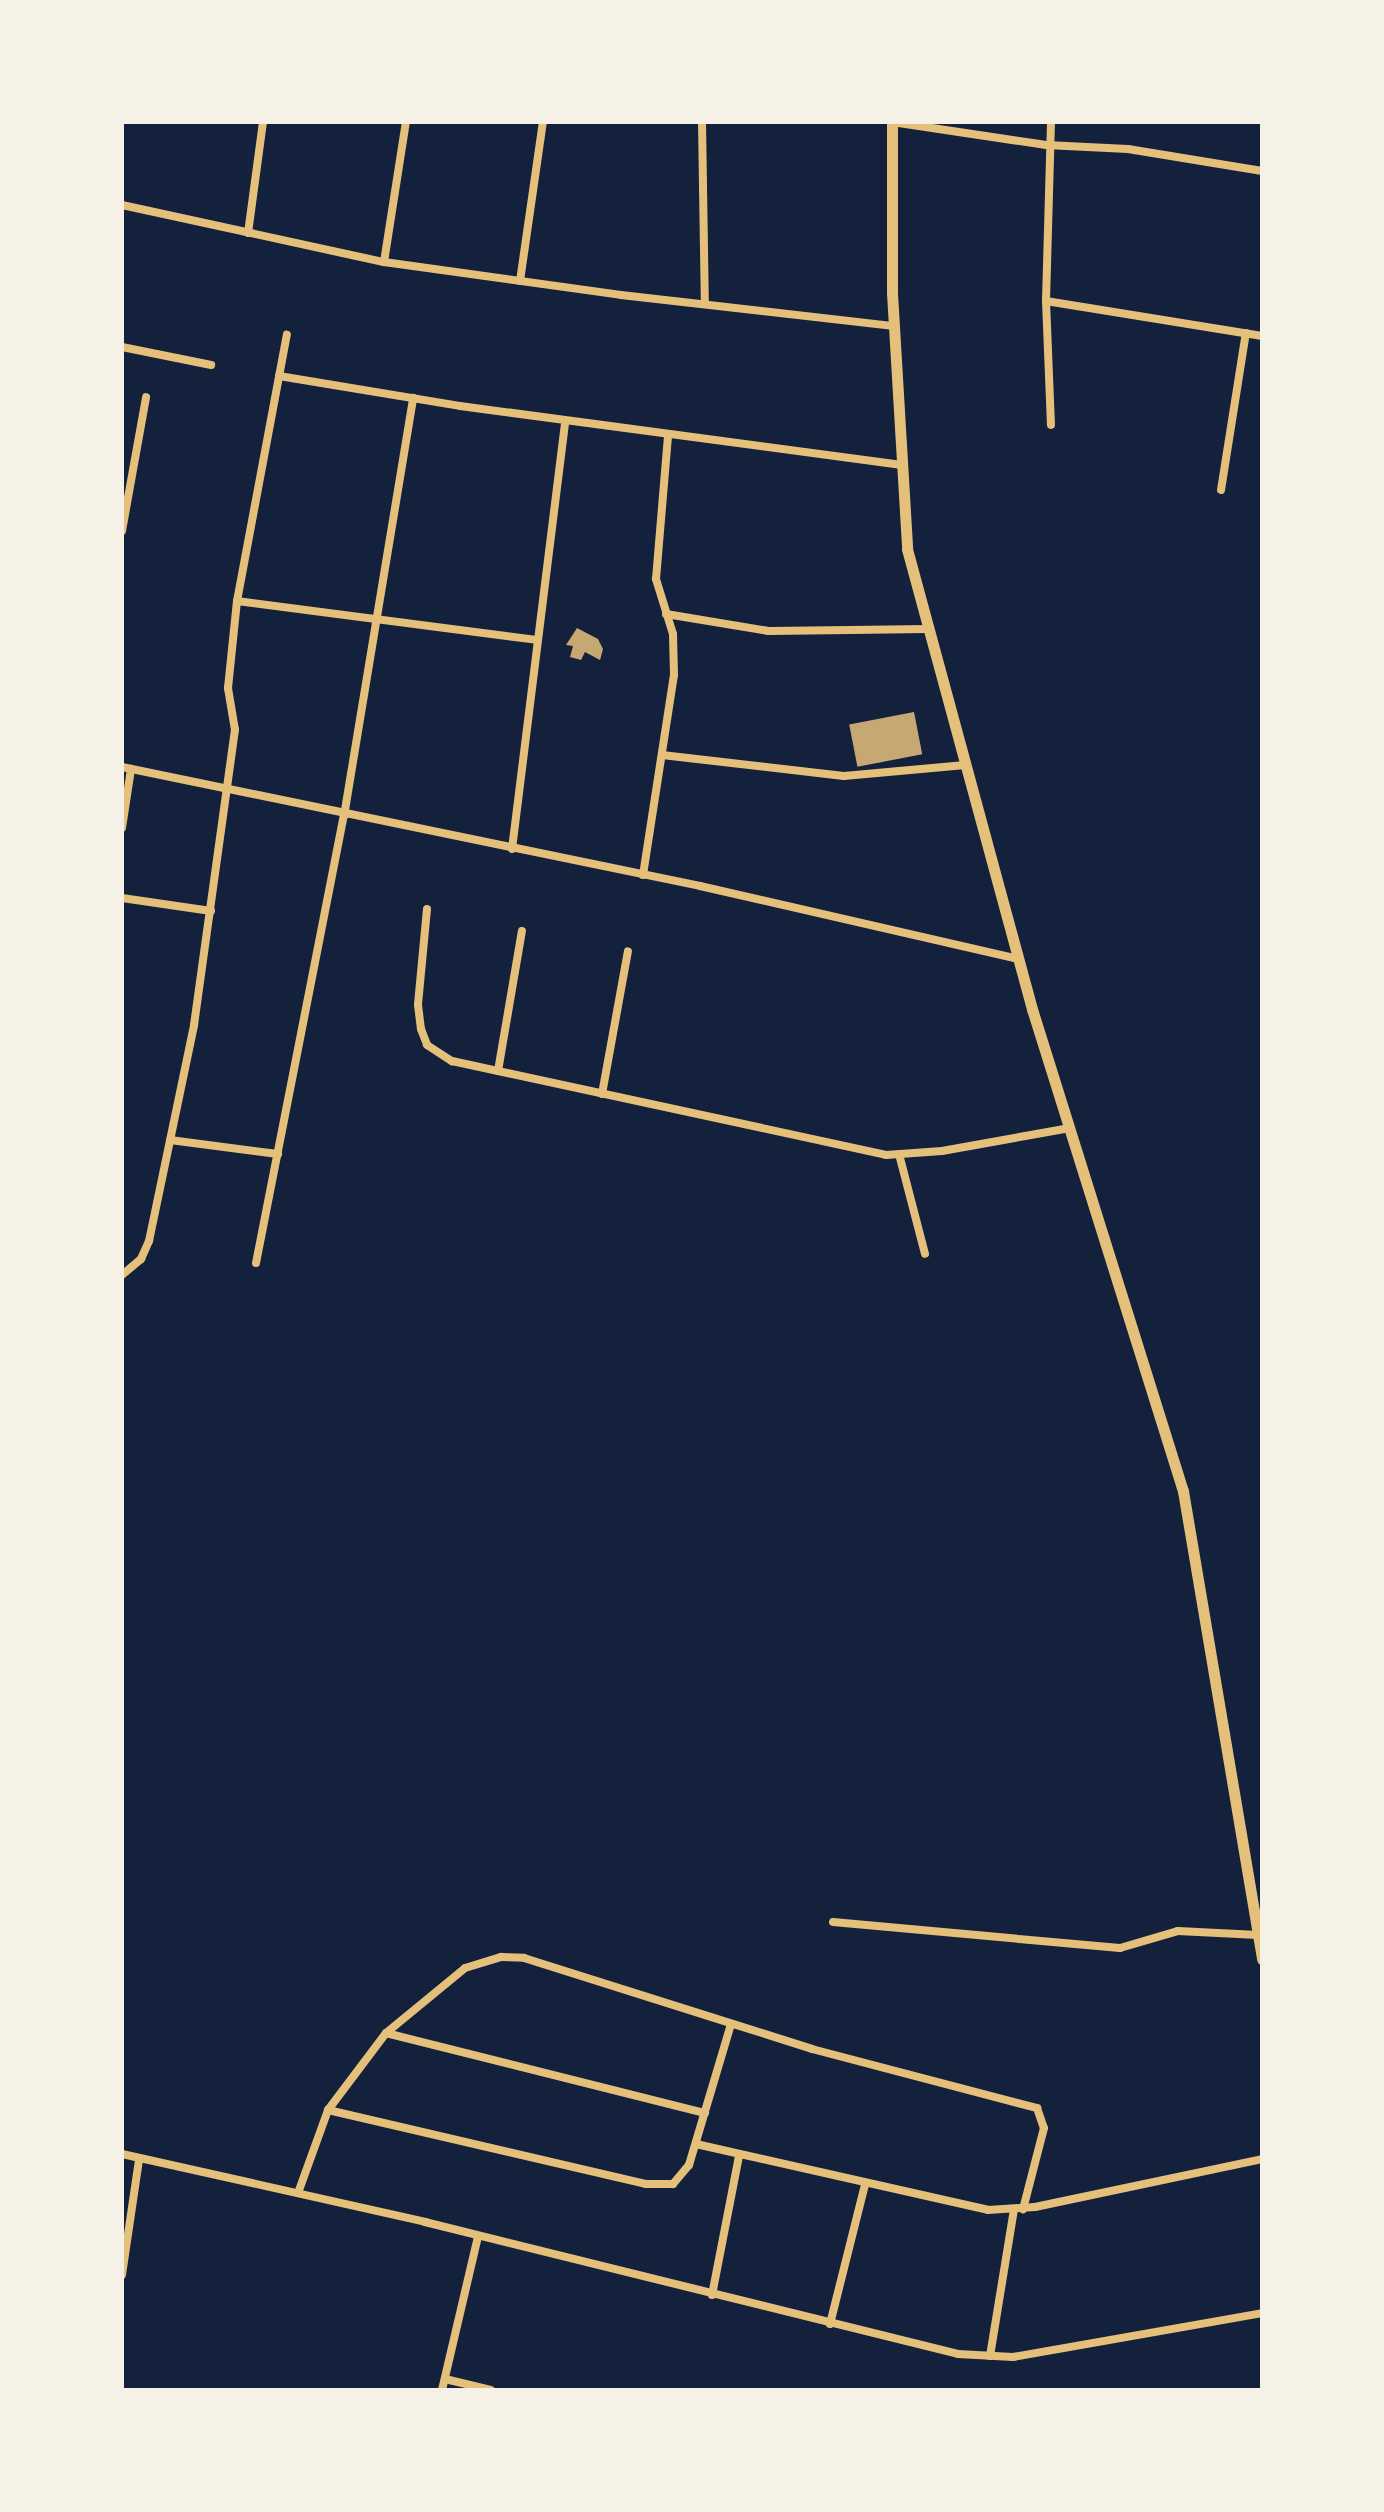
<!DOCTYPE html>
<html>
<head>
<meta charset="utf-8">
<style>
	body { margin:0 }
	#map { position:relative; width:1384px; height:2512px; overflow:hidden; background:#14213d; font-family:Rubik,sans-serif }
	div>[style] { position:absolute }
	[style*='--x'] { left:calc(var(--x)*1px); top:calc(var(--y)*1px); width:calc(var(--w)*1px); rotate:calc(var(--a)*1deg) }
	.building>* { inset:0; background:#c6a872; transform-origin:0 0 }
	.minor>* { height:8px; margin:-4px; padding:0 4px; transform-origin:4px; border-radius:4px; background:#e5c07b }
	.tertiary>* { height:11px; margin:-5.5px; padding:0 5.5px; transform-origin:5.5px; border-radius:5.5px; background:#e5c07b }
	span { translate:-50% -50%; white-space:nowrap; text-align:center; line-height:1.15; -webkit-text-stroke:6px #f6f1e7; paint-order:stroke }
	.frame { position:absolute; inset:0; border:124px solid #f6f1e7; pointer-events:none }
</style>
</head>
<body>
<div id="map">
	<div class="building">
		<i style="clip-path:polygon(577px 628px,598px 639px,603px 649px,600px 660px,585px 652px,581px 660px,570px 657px,573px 646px,566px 645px)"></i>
		<i style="left:914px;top:712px;width:43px;height:66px;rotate:79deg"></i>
	</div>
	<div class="minor">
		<i style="--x:702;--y:122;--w:182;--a:89.1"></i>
		<i style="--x:892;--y:122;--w:156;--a:8.5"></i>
		<i style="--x:1046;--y:145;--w:82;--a:2.8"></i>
		<i style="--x:1128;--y:149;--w:136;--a:9.3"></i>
		<i style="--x:1051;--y:122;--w:179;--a:91.6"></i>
		<i style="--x:1046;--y:301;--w:124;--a:87.7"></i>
		<i style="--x:122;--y:205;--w:268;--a:12.3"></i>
		<i style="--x:384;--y:262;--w:239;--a:7.9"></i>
		<i style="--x:621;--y:295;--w:275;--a:6.5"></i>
		<i style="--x:248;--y:233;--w:112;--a:-82.3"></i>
		<i style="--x:384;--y:262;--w:142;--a:-81.1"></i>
		<i style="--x:520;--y:281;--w:161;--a:-81.8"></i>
		<i style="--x:1046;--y:301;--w:219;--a:9.2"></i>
		<i style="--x:122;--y:347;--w:91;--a:11.4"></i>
		<i style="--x:279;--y:376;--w:183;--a:9.4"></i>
		<i style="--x:460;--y:406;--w:446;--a:7.6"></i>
		<i style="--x:1221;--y:490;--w:159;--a:-81"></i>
		<i style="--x:122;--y:531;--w:136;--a:-79.8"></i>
		<i style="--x:237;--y:601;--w:302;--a:7.4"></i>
		<i style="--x:666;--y:614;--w:104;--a:9.4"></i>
		<i style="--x:769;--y:631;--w:160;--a:-0.7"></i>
		<i style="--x:662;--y:755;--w:183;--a:6.6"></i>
		<i style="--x:844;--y:776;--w:122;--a:-5.2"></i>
		<i style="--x:122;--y:767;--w:590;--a:11.63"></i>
		<i style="--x:700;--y:886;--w:327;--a:12.9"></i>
		<i style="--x:122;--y:828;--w:60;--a:-81.3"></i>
		<i style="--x:512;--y:849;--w:431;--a:-82.9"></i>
		<i style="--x:643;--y:875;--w:202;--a:-81.2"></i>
		<i style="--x:674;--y:675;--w:41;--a:-91.4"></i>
		<i style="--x:673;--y:634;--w:58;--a:-107.2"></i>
		<i style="--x:656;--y:579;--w:144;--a:-85.2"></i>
		<i style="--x:122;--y:898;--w:90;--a:8.3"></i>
		<i style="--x:427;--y:909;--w:96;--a:95.4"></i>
		<i style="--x:418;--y:1005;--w:24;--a:83"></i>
		<i style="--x:421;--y:1029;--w:17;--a:69"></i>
		<i style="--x:427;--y:1045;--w:30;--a:33"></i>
		<i style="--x:452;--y:1061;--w:444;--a:12.2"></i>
		<i style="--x:886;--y:1155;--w:56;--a:-4.1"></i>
		<i style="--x:942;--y:1151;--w:130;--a:-10.2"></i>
		<i style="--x:498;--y:1071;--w:142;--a:-80.3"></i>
		<i style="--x:602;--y:1094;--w:145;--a:-79.7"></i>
		<i style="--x:170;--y:1140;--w:109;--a:7.4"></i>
		<i style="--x:899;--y:1154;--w:103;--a:75.4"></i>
		<i style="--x:256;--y:1263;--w:456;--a:-78.9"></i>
		<i style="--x:344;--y:816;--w:424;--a:-80.6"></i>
		<i style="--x:122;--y:1275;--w:25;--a:-40"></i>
		<i style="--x:141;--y:1259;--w:20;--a:-66"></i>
		<i style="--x:149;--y:1241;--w:221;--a:-78.2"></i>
		<i style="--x:194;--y:1025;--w:298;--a:-82.1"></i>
		<i style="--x:235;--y:730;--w:43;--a:-99.5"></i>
		<i style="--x:228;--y:688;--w:87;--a:-84.1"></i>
		<i style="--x:237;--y:601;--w:271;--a:-79.4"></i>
		<i style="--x:833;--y:1922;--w:288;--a:5.2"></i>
		<i style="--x:1120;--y:1948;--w:60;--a:-16.3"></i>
		<i style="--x:1178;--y:1931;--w:80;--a:2.9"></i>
		<i style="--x:386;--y:2033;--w:329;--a:14.1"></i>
		<i style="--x:328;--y:2110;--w:326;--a:13.1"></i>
		<i style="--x:646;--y:2184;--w:27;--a:0"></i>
		<i style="--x:673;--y:2184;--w:25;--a:-50"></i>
		<i style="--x:689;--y:2165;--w:147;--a:-73.4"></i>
		<i style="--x:696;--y:2144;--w:299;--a:12.7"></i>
		<i style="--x:988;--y:2210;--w:47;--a:-3.7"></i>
		<i style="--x:1035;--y:2207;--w:232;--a:-11.9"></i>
		<i style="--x:122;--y:2154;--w:311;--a:12.6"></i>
		<i style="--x:425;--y:2222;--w:549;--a:13.91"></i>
		<i style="--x:958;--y:2354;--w:55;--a:3.1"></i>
		<i style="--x:1013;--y:2357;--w:253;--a:-10"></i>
		<i style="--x:298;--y:2193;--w:88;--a:-70.1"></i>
		<i style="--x:328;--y:2110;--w:96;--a:-53"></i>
		<i style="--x:386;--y:2033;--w:102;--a:-39.4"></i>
		<i style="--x:465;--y:1968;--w:38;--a:-17"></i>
		<i style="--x:501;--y:1957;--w:23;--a:2"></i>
		<i style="--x:524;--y:1958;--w:302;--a:17.5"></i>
		<i style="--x:812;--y:2049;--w:233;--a:14.7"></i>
		<i style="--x:1037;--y:2108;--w:21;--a:71"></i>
		<i style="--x:1044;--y:2128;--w:84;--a:104.5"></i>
		<i style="--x:122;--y:2275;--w:116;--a:-81.6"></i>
		<i style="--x:712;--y:2295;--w:142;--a:-79"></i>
		<i style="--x:830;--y:2324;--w:143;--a:-75.9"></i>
		<i style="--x:990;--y:2356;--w:148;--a:-80.7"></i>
		<i style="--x:445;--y:2379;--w:47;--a:13.4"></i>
		<i style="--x:442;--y:2390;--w:158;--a:-76.8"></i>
	</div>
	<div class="tertiary">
		<i style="--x:892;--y:122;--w:171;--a:90"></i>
		<i style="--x:892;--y:293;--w:256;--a:86.6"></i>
		<i style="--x:907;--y:549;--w:477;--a:74.8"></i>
		<i style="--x:1032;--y:1009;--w:505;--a:72.61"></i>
		<i style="--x:1183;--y:1491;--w:475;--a:80.4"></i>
	</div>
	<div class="frame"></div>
</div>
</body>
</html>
